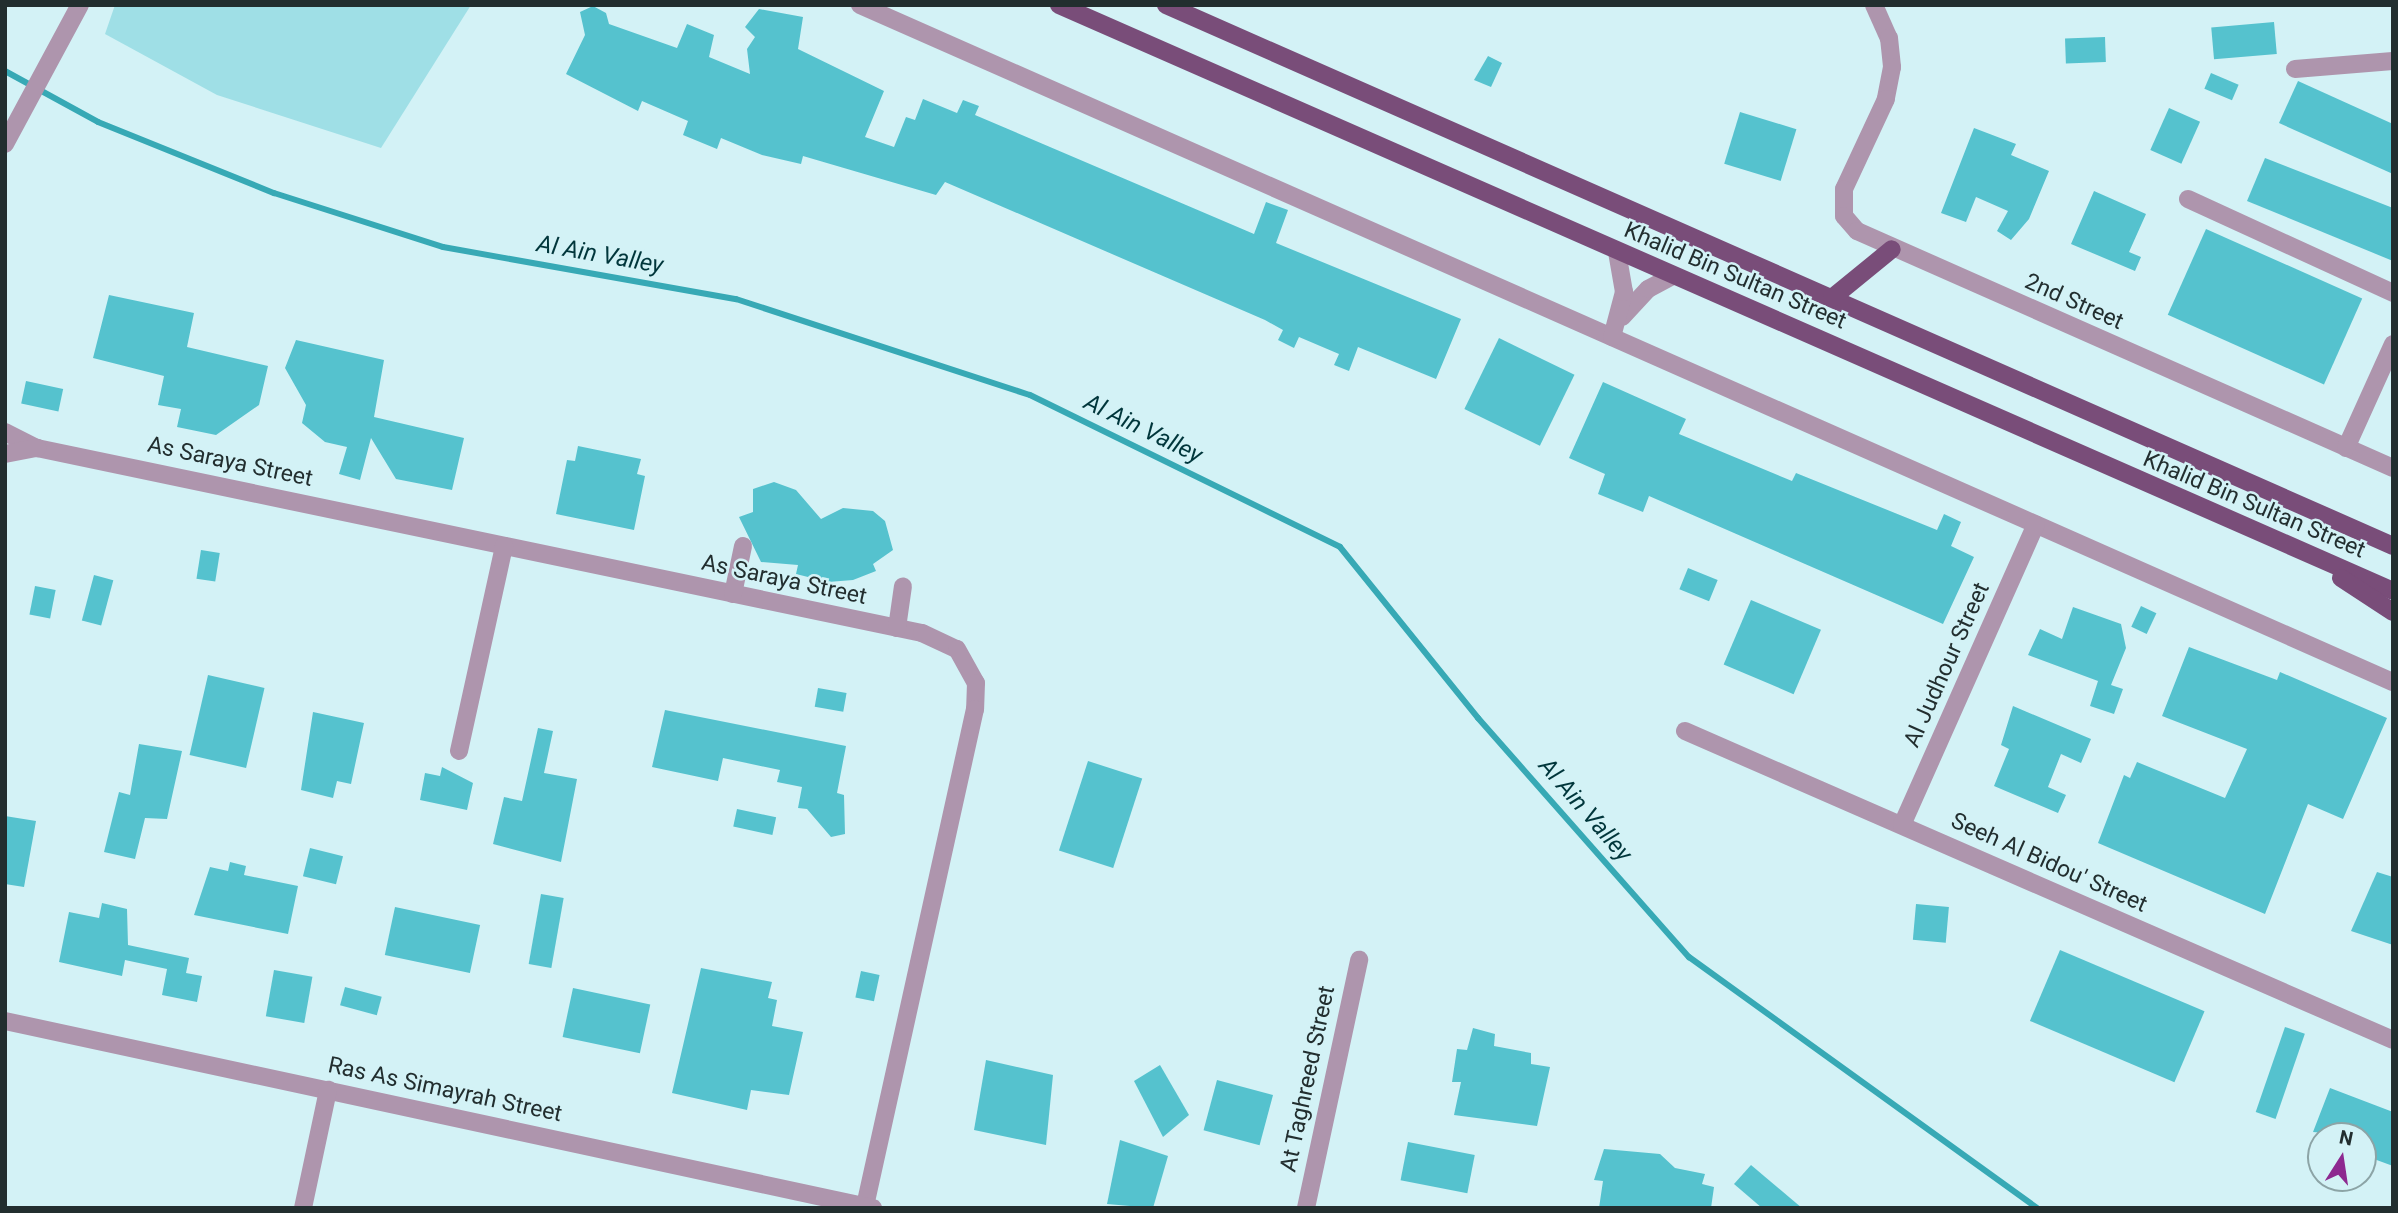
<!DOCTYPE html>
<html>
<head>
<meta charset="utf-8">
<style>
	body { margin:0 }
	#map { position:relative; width:2398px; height:1213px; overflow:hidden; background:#d3f2f6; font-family:Roboto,sans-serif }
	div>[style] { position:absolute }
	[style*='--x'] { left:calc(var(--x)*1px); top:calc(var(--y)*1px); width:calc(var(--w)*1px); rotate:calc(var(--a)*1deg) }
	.green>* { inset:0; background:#9fdfe6 }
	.stream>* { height:6px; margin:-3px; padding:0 3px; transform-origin:3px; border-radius:3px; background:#37a9b5 }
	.building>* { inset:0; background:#55c2ce; transform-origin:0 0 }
	.minor>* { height:18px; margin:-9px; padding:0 9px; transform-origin:9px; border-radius:9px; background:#ae95ad }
	.major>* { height:18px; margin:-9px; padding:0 9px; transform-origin:9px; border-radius:9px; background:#794d79 }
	span { translate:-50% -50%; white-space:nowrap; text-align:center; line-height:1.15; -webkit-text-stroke:5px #d3f2f6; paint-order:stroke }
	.street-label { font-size:23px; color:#222e2f }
	.water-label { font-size:24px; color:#00363b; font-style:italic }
	.frame { position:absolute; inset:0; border:7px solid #222e2f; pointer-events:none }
	.north { position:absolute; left:2307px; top:1122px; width:70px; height:70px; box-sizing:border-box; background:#d3f2f6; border:2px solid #8ca4a6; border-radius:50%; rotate:12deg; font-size:19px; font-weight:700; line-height:28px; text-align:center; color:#222e2f }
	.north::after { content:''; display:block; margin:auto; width:24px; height:32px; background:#8d2990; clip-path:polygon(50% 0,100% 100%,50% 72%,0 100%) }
</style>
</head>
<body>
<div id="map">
	<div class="green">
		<i style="clip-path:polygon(115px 5px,471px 5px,381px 148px,217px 95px,105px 34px)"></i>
	</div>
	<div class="stream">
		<i style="--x:5;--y:71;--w:106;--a:28.7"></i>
		<i style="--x:98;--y:122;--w:190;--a:22"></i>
		<i style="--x:274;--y:193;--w:177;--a:17.7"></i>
		<i style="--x:443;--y:247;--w:298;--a:10.1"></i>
		<i style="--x:736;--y:299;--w:309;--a:18.1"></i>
		<i style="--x:1030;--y:395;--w:345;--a:26.1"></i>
		<i style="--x:1340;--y:547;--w:220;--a:51.1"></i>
		<i style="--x:1478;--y:718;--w:319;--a:48.6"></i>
		<i style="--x:1689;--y:957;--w:429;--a:35.8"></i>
	</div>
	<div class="building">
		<i style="clip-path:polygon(593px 6px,606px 13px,609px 24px,677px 48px,687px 24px,714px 35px,709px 57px,750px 74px,747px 49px,755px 37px,745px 27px,759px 9px,803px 17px,798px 49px,884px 91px,865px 137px,894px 147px,906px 117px,915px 120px,923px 99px,957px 113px,963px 100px,979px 106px,975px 115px,1254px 234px,1266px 202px,1288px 210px,1276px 243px,1461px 319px,1436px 379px,1358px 347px,1349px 371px,1334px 365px,1339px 354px,1299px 337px,1294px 348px,1278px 340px,1283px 330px,1265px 320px,945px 182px,936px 195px,803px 156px,801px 164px,762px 155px,721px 138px,717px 149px,683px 135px,688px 121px,642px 101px,638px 111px,566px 74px,585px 35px,580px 12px)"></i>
		<i style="left:2274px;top:22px;width:32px;height:63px;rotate:85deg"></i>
		<i style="left:2105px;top:37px;width:25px;height:40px;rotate:88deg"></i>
		<i style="clip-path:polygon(1488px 56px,1502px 63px,1491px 87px,1474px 80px)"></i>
		<i style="left:2211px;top:73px;width:30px;height:17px;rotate:23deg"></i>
		<i style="clip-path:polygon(2298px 81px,2393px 124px,2393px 174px,2279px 123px)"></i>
		<i style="left:2169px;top:108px;width:34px;height:46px;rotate:24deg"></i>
		<i style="left:1740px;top:112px;width:59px;height:54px;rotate:17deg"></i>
		<i style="clip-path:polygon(1974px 128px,2016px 144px,2011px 155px,2049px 171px,2029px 219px,2011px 240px,1997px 231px,2008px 211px,1976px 197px,1966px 222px,1941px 213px)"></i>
		<i style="clip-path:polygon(2265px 158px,2393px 208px,2393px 261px,2247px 201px)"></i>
		<i style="clip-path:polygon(2094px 191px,2146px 214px,2129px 252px,2141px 257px,2135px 271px,2071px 244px)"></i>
		<i style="left:2206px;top:229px;width:171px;height:94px;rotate:24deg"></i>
		<i style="clip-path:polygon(109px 295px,194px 313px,187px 347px,268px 366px,259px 405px,216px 435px,177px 427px,181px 409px,158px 405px,164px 376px,93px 358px)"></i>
		<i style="left:1499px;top:338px;width:84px;height:79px;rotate:26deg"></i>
		<i style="clip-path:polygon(296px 340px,384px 360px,374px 417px,464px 438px,452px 490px,396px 479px,371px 438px,360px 480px,339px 474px,347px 447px,325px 442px,302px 423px,306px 405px,285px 368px)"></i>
		<i style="left:26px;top:381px;width:38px;height:23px;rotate:12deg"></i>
		<i style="clip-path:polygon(1603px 382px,1686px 419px,1679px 434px,1792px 481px,1796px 473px,1937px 530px,1944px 514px,1961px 522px,1951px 546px,1974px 557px,1943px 624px,1649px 496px,1643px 512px,1598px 494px,1605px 474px,1569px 458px)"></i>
		<i style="clip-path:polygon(578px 446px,641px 459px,637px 474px,645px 476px,634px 530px,556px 514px,567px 460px,575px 461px)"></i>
		<i style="clip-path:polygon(774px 482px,796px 490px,821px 519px,843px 508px,873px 511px,885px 521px,893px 550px,873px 564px,876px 571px,853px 580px,828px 582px,796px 574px,798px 565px,761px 562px,739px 517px,753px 512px,753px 489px)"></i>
		<i style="left:201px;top:550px;width:19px;height:29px;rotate:9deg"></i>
		<i style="left:1688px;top:568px;width:32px;height:23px;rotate:22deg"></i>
		<i style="left:94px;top:575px;width:20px;height:47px;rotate:15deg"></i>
		<i style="left:35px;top:586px;width:21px;height:29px;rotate:11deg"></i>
		<i style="left:1751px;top:600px;width:76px;height:70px;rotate:23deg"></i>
		<i style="left:2141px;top:606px;width:17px;height:23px;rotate:25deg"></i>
		<i style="clip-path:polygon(2073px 607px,2121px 624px,2126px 648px,2111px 685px,2123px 689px,2114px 714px,2090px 706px,2098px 681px,2028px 655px,2040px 629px,2062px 639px)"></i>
		<i style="clip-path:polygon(2189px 647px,2277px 680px,2280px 672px,2387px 718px,2343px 819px,2308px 804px,2265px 914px,2098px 843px,2124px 775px,2130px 778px,2137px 762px,2225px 798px,2247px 749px,2162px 716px)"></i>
		<i style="left:208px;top:675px;width:58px;height:82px;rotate:13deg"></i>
		<i style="left:818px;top:688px;width:29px;height:19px;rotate:10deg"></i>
		<i style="clip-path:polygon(2013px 706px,2091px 739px,2081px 763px,2061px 754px,2048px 787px,2066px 795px,2058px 813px,1994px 786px,2009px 749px,2001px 745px)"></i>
		<i style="clip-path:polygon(665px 710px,846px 746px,837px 793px,844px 795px,845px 834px,831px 837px,807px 809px,798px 808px,802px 787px,777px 782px,780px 770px,723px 758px,718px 781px,652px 767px)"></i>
		<i style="clip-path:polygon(313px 712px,364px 723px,351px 784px,337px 781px,333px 798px,301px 790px)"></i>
		<i style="clip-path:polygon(538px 728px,553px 731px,544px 773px,577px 779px,561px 862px,493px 844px,504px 797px,522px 801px)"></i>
		<i style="clip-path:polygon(139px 744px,182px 751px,167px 819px,145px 818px,135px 859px,104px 852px,119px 792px,130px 795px)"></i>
		<i style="left:1088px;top:761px;width:57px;height:94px;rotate:18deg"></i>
		<i style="clip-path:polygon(442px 767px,473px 783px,467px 810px,420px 800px,425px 773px,440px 776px)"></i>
		<i style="left:737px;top:809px;width:40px;height:18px;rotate:12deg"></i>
		<i style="clip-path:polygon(5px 816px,36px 821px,24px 887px,5px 884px)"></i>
		<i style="left:310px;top:848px;width:34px;height:29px;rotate:14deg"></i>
		<i style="clip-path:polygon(230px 862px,246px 866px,244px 875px,298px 886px,288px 934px,194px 915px,210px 867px,228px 871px)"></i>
		<i style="clip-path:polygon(2377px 872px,2393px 877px,2393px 945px,2351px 931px)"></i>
		<i style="left:541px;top:894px;width:23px;height:71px;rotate:10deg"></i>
		<i style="clip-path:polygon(102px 903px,127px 909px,128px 945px,189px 958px,186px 973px,202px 976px,197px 1002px,162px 995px,167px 969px,125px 960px,122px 976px,59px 962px,69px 912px,99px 918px)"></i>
		<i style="left:1916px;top:904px;width:33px;height:36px;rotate:5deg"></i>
		<i style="left:395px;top:907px;width:87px;height:49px;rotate:12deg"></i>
		<i style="left:2060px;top:950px;width:157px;height:77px;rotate:23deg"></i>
		<i style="clip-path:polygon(701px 968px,772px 982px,768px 998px,777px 1000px,772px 1026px,803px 1032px,789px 1095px,751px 1090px,747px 1110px,672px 1093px)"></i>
		<i style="left:274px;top:970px;width:39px;height:47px;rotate:10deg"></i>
		<i style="left:861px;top:971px;width:19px;height:27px;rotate:12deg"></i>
		<i style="left:345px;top:987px;width:38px;height:19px;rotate:15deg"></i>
		<i style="left:573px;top:988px;width:79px;height:50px;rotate:12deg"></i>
		<i style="left:2285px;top:1027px;width:21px;height:90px;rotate:19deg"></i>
		<i style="clip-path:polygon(1473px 1028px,1495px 1034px,1494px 1046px,1531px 1053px,1531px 1064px,1550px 1067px,1537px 1126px,1454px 1115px,1461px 1082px,1452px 1082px,1457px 1049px,1467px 1050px)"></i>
		<i style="clip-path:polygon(986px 1060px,1053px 1075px,1046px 1145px,974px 1130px)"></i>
		<i style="clip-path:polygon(1160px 1065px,1189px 1115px,1163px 1137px,1134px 1081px)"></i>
		<i style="left:1217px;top:1080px;width:58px;height:52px;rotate:15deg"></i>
		<i style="clip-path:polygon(2330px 1088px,2393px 1112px,2393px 1166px,2363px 1155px,2363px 1136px,2313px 1132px)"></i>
		<i style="clip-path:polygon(1120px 1140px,1168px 1156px,1153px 1208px,1107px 1204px)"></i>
		<i style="left:1408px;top:1142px;width:68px;height:39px;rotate:11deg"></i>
		<i style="clip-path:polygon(1604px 1149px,1660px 1154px,1675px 1168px,1705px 1174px,1702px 1184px,1714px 1187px,1711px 1208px,1599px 1208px,1603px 1181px,1594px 1180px)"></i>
		<i style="clip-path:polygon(1751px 1165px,1802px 1208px,1762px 1208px,1734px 1184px)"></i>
	</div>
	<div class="minor">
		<i style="--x:860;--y:5;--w:1676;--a:23.83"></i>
		<i style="--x:1874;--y:5;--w:36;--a:66"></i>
		<i style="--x:1889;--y:38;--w:29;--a:84"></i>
		<i style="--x:1892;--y:67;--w:33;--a:101"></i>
		<i style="--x:1886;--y:99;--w:99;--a:115"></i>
		<i style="--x:1844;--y:189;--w:27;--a:90"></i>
		<i style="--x:1844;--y:216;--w:20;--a:49"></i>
		<i style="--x:1857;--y:231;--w:586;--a:23.85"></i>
		<i style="--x:2295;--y:69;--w:98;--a:-4.7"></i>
		<i style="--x:5;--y:144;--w:158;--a:-61.7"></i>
		<i style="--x:2188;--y:199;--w:226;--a:24.6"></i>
		<i style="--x:1622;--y:317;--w:38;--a:-47"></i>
		<i style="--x:1648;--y:289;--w:27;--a:-28"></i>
		<i style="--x:1612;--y:337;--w:47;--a:-75.1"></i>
		<i style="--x:1624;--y:292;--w:41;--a:-99.9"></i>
		<i style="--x:5;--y:432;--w:36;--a:27"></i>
		<i style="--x:37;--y:448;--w:904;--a:11.81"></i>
		<i style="--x:922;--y:633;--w:38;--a:25"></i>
		<i style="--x:957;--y:649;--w:39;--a:61"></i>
		<i style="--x:976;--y:683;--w:26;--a:92"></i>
		<i style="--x:975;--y:709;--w:509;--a:102.48"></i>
		<i style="--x:2346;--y:448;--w:114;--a:-65.7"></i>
		<i style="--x:5;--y:454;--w:33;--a:-11"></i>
		<i style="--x:733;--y:594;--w:49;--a:-78.2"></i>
		<i style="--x:897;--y:628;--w:42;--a:-81.9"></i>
		<i style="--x:1685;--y:731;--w:772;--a:23.58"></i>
		<i style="--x:459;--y:751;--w:210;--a:-77.6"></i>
		<i style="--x:1902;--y:825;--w:329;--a:-66"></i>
		<i style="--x:5;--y:1021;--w:888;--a:12.16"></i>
		<i style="--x:303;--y:1208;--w:121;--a:-78"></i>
		<i style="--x:1306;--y:1208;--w:254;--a:-77.9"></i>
	</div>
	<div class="major">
		<i style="--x:1059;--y:5;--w:1457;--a:23.71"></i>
		<i style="--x:1166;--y:5;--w:1341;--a:23.79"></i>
		<i style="--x:1832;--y:298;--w:77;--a:-39.2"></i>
		<i style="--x:2341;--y:578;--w:62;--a:33.2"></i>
	</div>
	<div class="street-label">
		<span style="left:1735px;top:276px;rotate:23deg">Khalid Bin Sultan Street</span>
		<span style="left:2074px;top:302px;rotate:24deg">2nd Street</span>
		<span style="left:230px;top:462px;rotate:12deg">As Saraya Street</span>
		<span style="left:2254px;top:505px;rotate:23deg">Khalid Bin Sultan Street</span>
		<span style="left:784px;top:580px;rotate:12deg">As Saraya Street</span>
		<span style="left:1947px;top:665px;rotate:-66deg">Al Judhour Street</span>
		<span style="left:2049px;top:863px;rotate:24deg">Seeh Al Bidou' Street</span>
		<span style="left:1308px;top:1079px;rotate:-78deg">At Taghreed Street</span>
		<span style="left:445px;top:1090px;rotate:12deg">Ras As Simayrah Street</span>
	</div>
	<div class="water-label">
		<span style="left:600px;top:255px;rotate:10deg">Al Ain Valley</span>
		<span style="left:1143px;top:429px;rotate:26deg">Al Ain Valley</span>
		<span style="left:1585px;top:810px;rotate:49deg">Al Ain Valley</span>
	</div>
	<div class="frame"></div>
	<div class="north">N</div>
</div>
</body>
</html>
